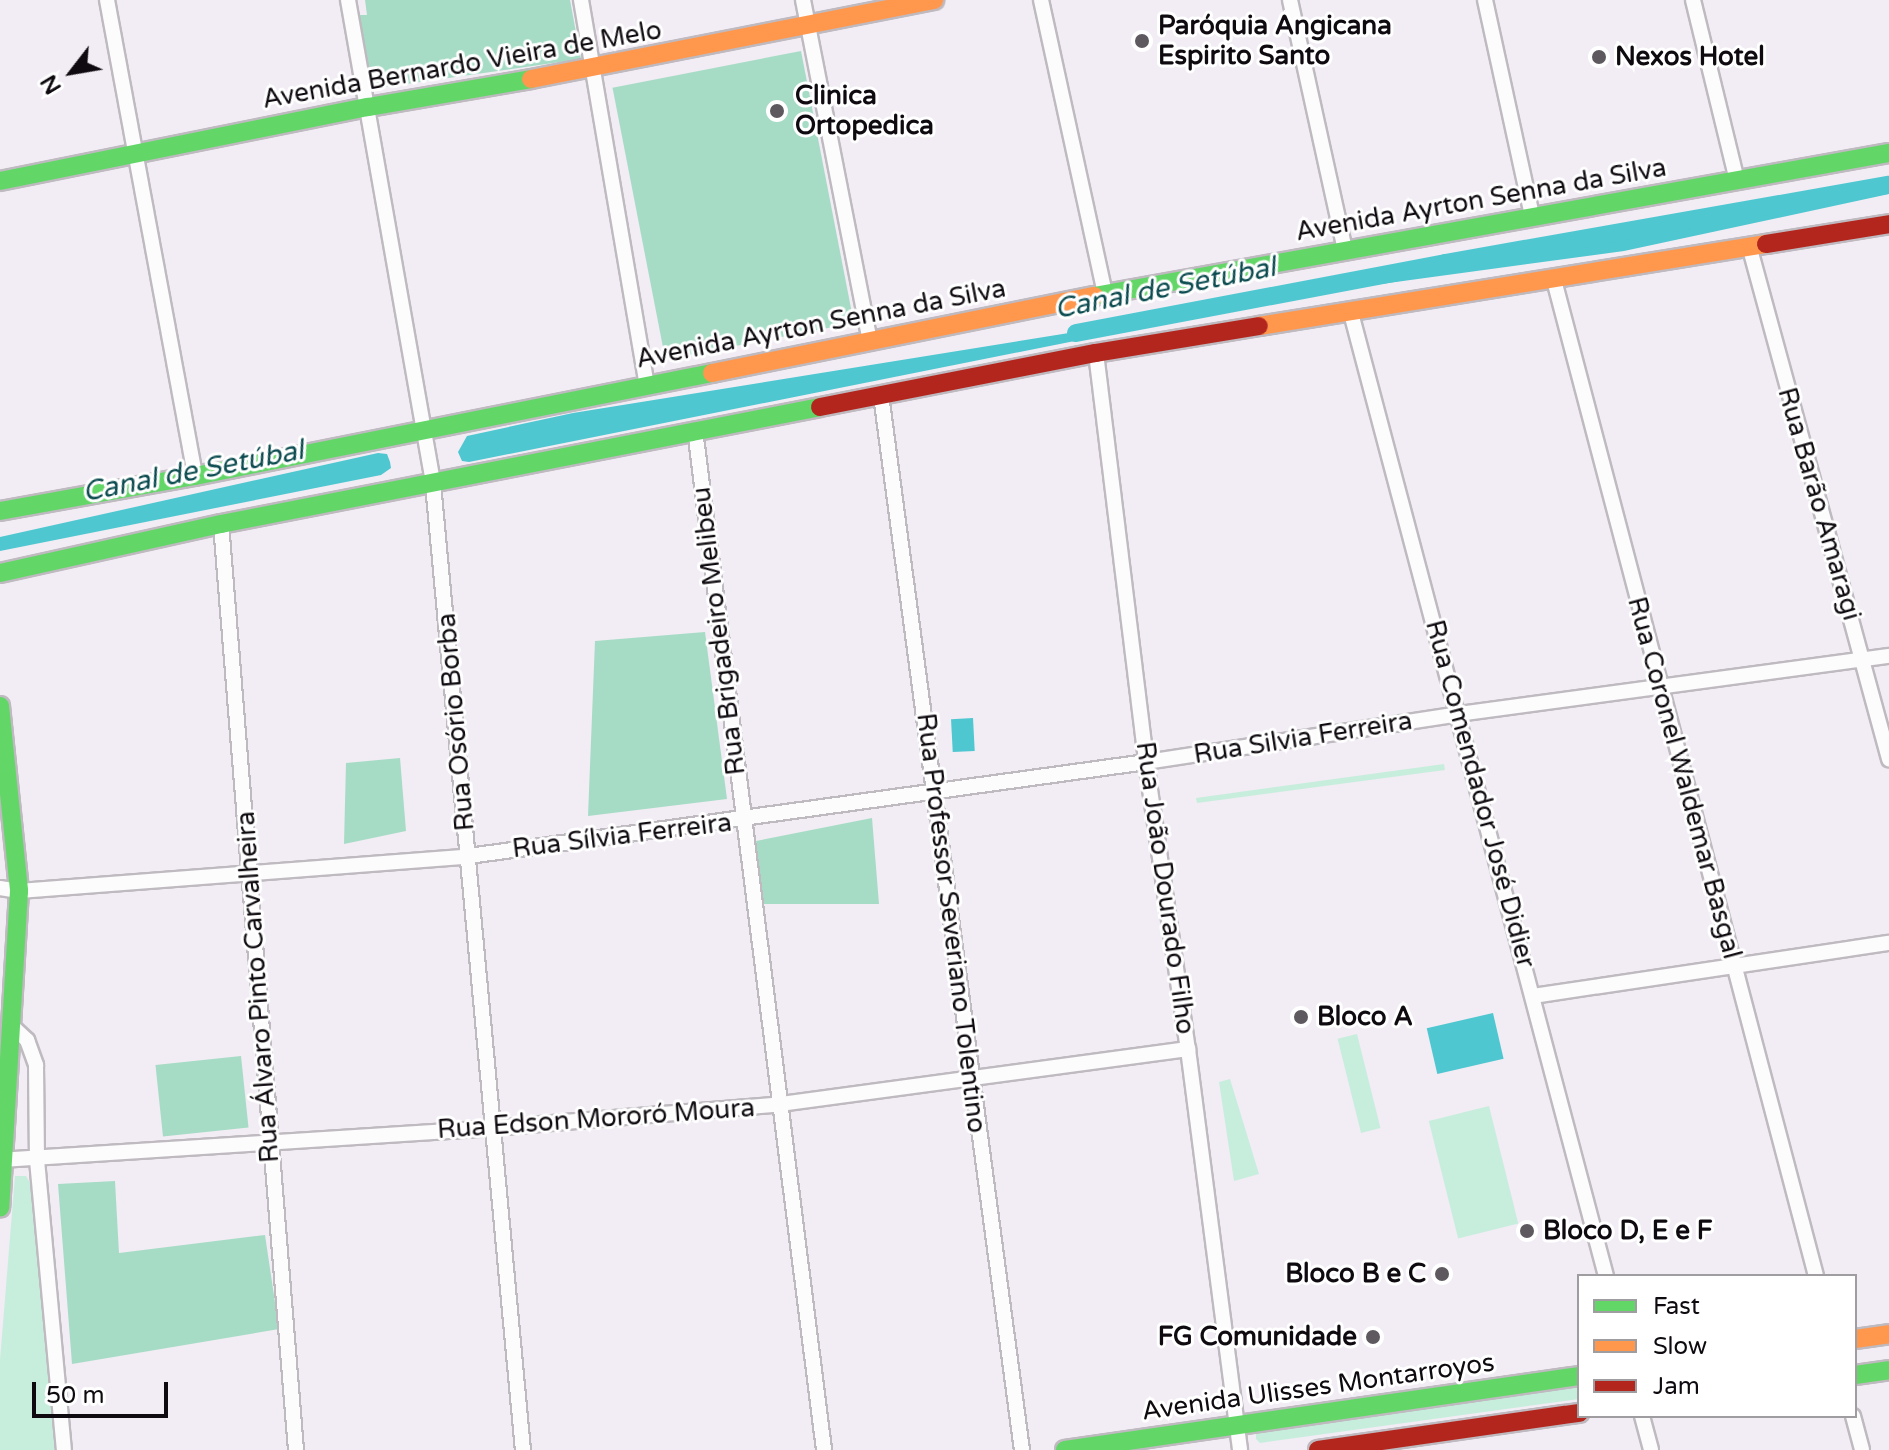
<!DOCTYPE html>
<html>
<head>
<meta charset="utf-8">
<style>
	body { margin:0 }
	#map { position:relative; width:1889px; height:1450px; overflow:hidden; background:#f2ecf4; font-family:"Varela Round",sans-serif }
	div>[style] { position:absolute }
	[style*='--x'] { left:calc(var(--x)*1px); top:calc(var(--y)*1px); width:calc(var(--w)*1px); rotate:calc(var(--a)*1deg) }
	.green>* { inset:0; background:#c7eedc; transform-origin:0 0 }
	.forest>* { inset:0; background:#a6dcc5; transform-origin:0 0 }
	.water>* { inset:0; background:#4ec7d0; transform-origin:0 0 }
	.canal>* { height:18px; margin:-9px; padding:0 9px; transform-origin:9px; border-radius:9px; background:#4ec7d0 }
	.roads { filter:drop-shadow(2px 0 #bfbac0) drop-shadow(-2px 0 #bfbac0) drop-shadow(0 2px #bfbac0) drop-shadow(0 -2px #bfbac0) }
	.street>* { height:14px; margin:-7px; padding:0 7px; transform-origin:7px; border-radius:7px; background:#fdfcfd }
	.fast>* { height:18px; margin:-9px; padding:0 9px; transform-origin:9px; border-radius:9px; background:#63d668 }
	.slow>* { height:18px; margin:-9px; padding:0 9px; transform-origin:9px; border-radius:9px; background:#ff974d }
	.jam>* { height:18px; margin:-9px; padding:0 9px; transform-origin:9px; border-radius:9px; background:#b3261e }
	.dots>* { width:22px; height:22px; translate:-50% -50%; box-sizing:border-box; border:4px solid #fff; border-radius:50% }
	span { translate:-50% -50%; white-space:nowrap; text-align:center; line-height:1.15; -webkit-text-stroke:6px #fff; paint-order:stroke }
	.poi-label { font-size:26px; color:#0e0a0f; font-weight:700 }
	.left { translate:0 -50%; text-align:left }
	.right { translate:-100% -50%; text-align:right }
	.street-label { font-size:26px; color:#0e0a0f }
	.water-label { font-size:28px; color:#0c4c50; font-style:italic }
	.legend { position:absolute; left:1577px; top:1274px; width:280px; height:144px; box-sizing:border-box; background:#fff; border:2px solid #9f9d9f; margin:0; padding:10px 14px; list-style:none; font-size:24px; color:#0e0a0f }
	.legend li { display:flex; align-items:center; gap:16px; height:40px }
	.legend b { width:40px; border:2px solid #9f9d9f }
	.north { position:absolute; left:32px; top:32px; width:80px; height:80px; -webkit-text-stroke:6px #fff; paint-order:stroke; rotate:239deg; font-size:22px; font-weight:700; line-height:32px; text-align:center; color:#0e0a0f }
	.north::after { content:''; display:block; margin:auto; width:28px; height:36px; background:#0e0a0f; clip-path:polygon(50% 0,100% 100%,50% 72%,0 100%) }
	.scale { position:absolute; left:32px; top:1382px; width:136px; height:36px; box-sizing:border-box; border:4px solid #0e0a0f; border-top:0; padding-left:10px; font-size:24px; line-height:28px; white-space:nowrap; color:#0e0a0f; -webkit-text-stroke:6px #fff; paint-order:stroke }
</style>
</head>
<body>
<div id="map">
	<div class="green">
		<i style="clip-path:polygon(1444px 764px,1445px 770px,1197px 803px,1196px 798px)"></i>
		<i style="left:1357px;top:1034px;width:97px;height:20px;rotate:76deg"></i>
		<i style="clip-path:polygon(1230px 1079px,1259px 1174px,1234px 1181px,1219px 1082px)"></i>
		<i style="left:1489px;top:1106px;width:121px;height:62px;rotate:76deg"></i>
		<i style="clip-path:polygon(15px 1176px,26px 1176px,32px 1186px,55px 1450px,0 1450px,0 1360px)"></i>
		<i style="clip-path:polygon(1579px 1387px,1579px 1399px,1260px 1443px,1256px 1439px,1256px 1433px)"></i>
	</div>
	<div class="forest">
		<i style="clip-path:polygon(365px 0,570px 0,581px 59px,371px 89px,358px 15px,367px 15px)"></i>
		<i style="left:801px;top:51px;width:277px;height:192px;rotate:79deg"></i>
		<i style="clip-path:polygon(705px 632px,727px 799px,588px 816px,595px 641px)"></i>
		<i style="clip-path:polygon(400px 758px,406px 831px,344px 844px,346px 763px)"></i>
		<i style="clip-path:polygon(872px 818px,879px 904px,762px 904px,756px 841px)"></i>
		<i style="left:241px;top:1056px;width:72px;height:86px;rotate:84deg"></i>
		<i style="clip-path:polygon(115px 1181px,119px 1253px,265px 1235px,279px 1329px,72px 1364px,58px 1184px)"></i>
	</div>
	<div class="water">
		<i style="clip-path:polygon(1889px 185px,1889px 194px,1624px 251px,1315px 293px,469px 462px,462px 461px,458px 452px,467px 436px,573px 413px,1100px 328px)"></i>
		<i style="clip-path:polygon(378px 453px,387px 454px,390px 462px,391px 468px,381px 475px,0 551px,0 537px)"></i>
		<i style="left:973px;top:718px;width:33px;height:22px;rotate:87deg"></i>
		<i style="left:1493px;top:1013px;width:47px;height:68px;rotate:77deg"></i>
	</div>
	<div class="canal">
		<i style="--x:1076;--y:333;--w:376;--a:-10.7"></i>
		<i style="--x:1445;--y:263;--w:451;--a:-10"></i>
	</div>
	<div class="roads">
		<div class="street">
			<i style="--x:107;--y:0;--w:484;--a:79.5"></i>
			<i style="--x:348;--y:0;--w:491;--a:80"></i>
			<i style="--x:433;--y:484;--w:970;--a:84.68"></i>
			<i style="--x:581;--y:0;--w:392;--a:80.3"></i>
			<i style="--x:803;--y:0;--w:349;--a:78.9"></i>
			<i style="--x:1041;--y:0;--w:301;--a:77.7"></i>
			<i style="--x:1290;--y:0;--w:256;--a:77.6"></i>
			<i style="--x:1485;--y:0;--w:221;--a:77.7"></i>
			<i style="--x:1693;--y:0;--w:185;--a:76.3"></i>
			<i style="--x:1750;--y:249;--w:529;--a:74.75"></i>
			<i style="--x:1554;--y:280;--w:1030;--a:75.26"></i>
			<i style="--x:1351;--y:313;--w:996;--a:75.17"></i>
			<i style="--x:1096;--y:353;--w:412;--a:83"></i>
			<i style="--x:1146;--y:762;--w:290;--a:81.7"></i>
			<i style="--x:1188;--y:1049;--w:404;--a:82.6"></i>
			<i style="--x:881;--y:395;--w:1064;--a:82.39"></i>
			<i style="--x:695;--y:430;--w:1028;--a:82.79"></i>
			<i style="--x:221;--y:524;--w:929;--a:85.37"></i>
			<i style="--x:0;--y:888;--w:19;--a:9"></i>
			<i style="--x:19;--y:891;--w:451;--a:-4.4"></i>
			<i style="--x:469;--y:856;--w:683;--a:-7.9"></i>
			<i style="--x:1146;--y:762;--w:317;--a:-8.7"></i>
			<i style="--x:1459;--y:714;--w:434;--a:-7.7"></i>
			<i style="--x:1533;--y:996;--w:360;--a:-8.5"></i>
			<i style="--x:12;--y:1026;--w:21;--a:43"></i>
			<i style="--x:27;--y:1040;--w:27;--a:70"></i>
			<i style="--x:36;--y:1065;--w:95;--a:89.4"></i>
			<i style="--x:37;--y:1160;--w:291;--a:84.7"></i>
			<i style="--x:0;--y:1160;--w:493;--a:-3.7"></i>
			<i style="--x:492;--y:1128;--w:290;--a:-4.7"></i>
			<i style="--x:781;--y:1104;--w:411;--a:-7.7"></i>
			<i style="--x:1642;--y:1416;--w:35;--a:75"></i>
			<i style="--x:1853;--y:1416;--w:35;--a:75"></i>
		</div>
		<div class="fast">
			<i style="--x:0;--y:181;--w:375;--a:-11.4"></i>
			<i style="--x:368;--y:107;--w:165;--a:-9.7"></i>
			<i style="--x:1094;--y:296;--w:808;--a:-10.2"></i>
			<i style="--x:0;--y:511;--w:198;--a:-10.2"></i>
			<i style="--x:195;--y:476;--w:527;--a:-11.27"></i>
			<i style="--x:0;--y:573;--w:226;--a:-12.5"></i>
			<i style="--x:221;--y:524;--w:610;--a:-11.05"></i>
			<i style="--x:0;--y:706;--w:186;--a:84.1"></i>
			<i style="--x:19;--y:891;--w:317;--a:93.4"></i>
			<i style="--x:1855;--y:1375;--w:34;--a:-8"></i>
			<i style="--x:1065;--y:1450;--w:519;--a:-8.19"></i>
		</div>
		<div class="slow">
			<i style="--x:531;--y:79;--w:411;--a:-11.1"></i>
			<i style="--x:1259;--y:326;--w:514;--a:-9.19"></i>
			<i style="--x:712;--y:373;--w:390;--a:-11.4"></i>
			<i style="--x:1855;--y:1339;--w:34;--a:-8"></i>
		</div>
		<div class="jam">
			<i style="--x:1766;--y:244;--w:125;--a:-9.2"></i>
			<i style="--x:820;--y:407;--w:281;--a:-11.1"></i>
			<i style="--x:1096;--y:353;--w:165;--a:-9.4"></i>
			<i style="--x:1318;--y:1450;--w:264;--a:-8.1"></i>
		</div>
	</div>
	<div class="dots">
		<i style="left:1142px;top:41px;background:#5e595f"></i>
		<i style="left:1599px;top:57px;background:#5e595f"></i>
		<i style="left:777px;top:111px;background:#5e595f"></i>
		<i style="left:1301px;top:1017px;background:#5e595f"></i>
		<i style="left:1527px;top:1231px;background:#5e595f"></i>
		<i style="left:1442px;top:1274px;background:#5e595f"></i>
		<i style="left:1373px;top:1337px;background:#5e595f"></i>
	</div>
	<div class="poi-label">
		<span class="left" style="left:1158px;top:41px">Paróquia Angicana<br>Espirito Santo</span>
		<span class="left" style="left:1615px;top:57px">Nexos Hotel</span>
		<span class="left" style="left:795px;top:111px">Clinica<br>Ortopedica</span>
		<span class="left" style="left:1317px;top:1017px">Bloco A</span>
		<span class="left" style="left:1543px;top:1231px">Bloco D, E e F</span>
		<span class="right" style="left:1426px;top:1274px">Bloco B e C</span>
		<span class="right" style="left:1357px;top:1337px">FG Comunidade</span>
	</div>
	<div class="street-label">
		<span style="left:462px;top:65px;rotate:-10deg">Avenida Bernardo Vieira de Melo</span>
		<span style="left:1481px;top:200px;rotate:-10deg">Avenida Ayrton Senna da Silva</span>
		<span style="left:821px;top:324px;rotate:-11deg">Avenida Ayrton Senna da Silva</span>
		<span style="left:1819px;top:504px;rotate:74deg">Rua Barão Amaragi</span>
		<span style="left:719px;top:631px;rotate:-97deg">Rua Brigadeiro Melibeu</span>
		<span style="left:456px;top:722px;rotate:-95deg">Rua Osório Borba</span>
		<span style="left:1303px;top:738px;rotate:-9deg">Rua Silvia Ferreira</span>
		<span style="left:1684px;top:778px;rotate:75deg">Rua Coronel Waldemar Basgal</span>
		<span style="left:1480px;top:794px;rotate:75deg">Rua Comendador José Didier</span>
		<span style="left:622px;top:836px;rotate:-7deg">Rua Sílvia Ferreira</span>
		<span style="left:1165px;top:888px;rotate:82deg">Rua João Dourado Filho</span>
		<span style="left:951px;top:923px;rotate:83deg">Rua Professor Severiano Tolentino</span>
		<span style="left:258px;top:987px;rotate:-94deg">Rua Álvaro Pinto Carvalheira</span>
		<span style="left:596px;top:1119px;rotate:-4deg">Rua Edson Mororó Moura</span>
		<span style="left:1318px;top:1387px;rotate:-8deg">Avenida Ulisses Montarroyos</span>
	</div>
	<div class="water-label">
		<span style="left:1165px;top:288px;rotate:-11deg">Canal de Setúbal</span>
		<span style="left:193px;top:471px;rotate:-11deg">Canal de Setúbal</span>
	</div>
	<ul class="legend">
	<li><b style="height:10px;background:#63d668"></b>Fast</li>
	<li><b style="height:10px;background:#ff974d"></b>Slow</li>
	<li><b style="height:10px;background:#b3261e"></b>Jam</li>
	</ul>
	<div class="north">N</div>
	<div class="scale">50 m</div>
</div>
</body>
</html>
